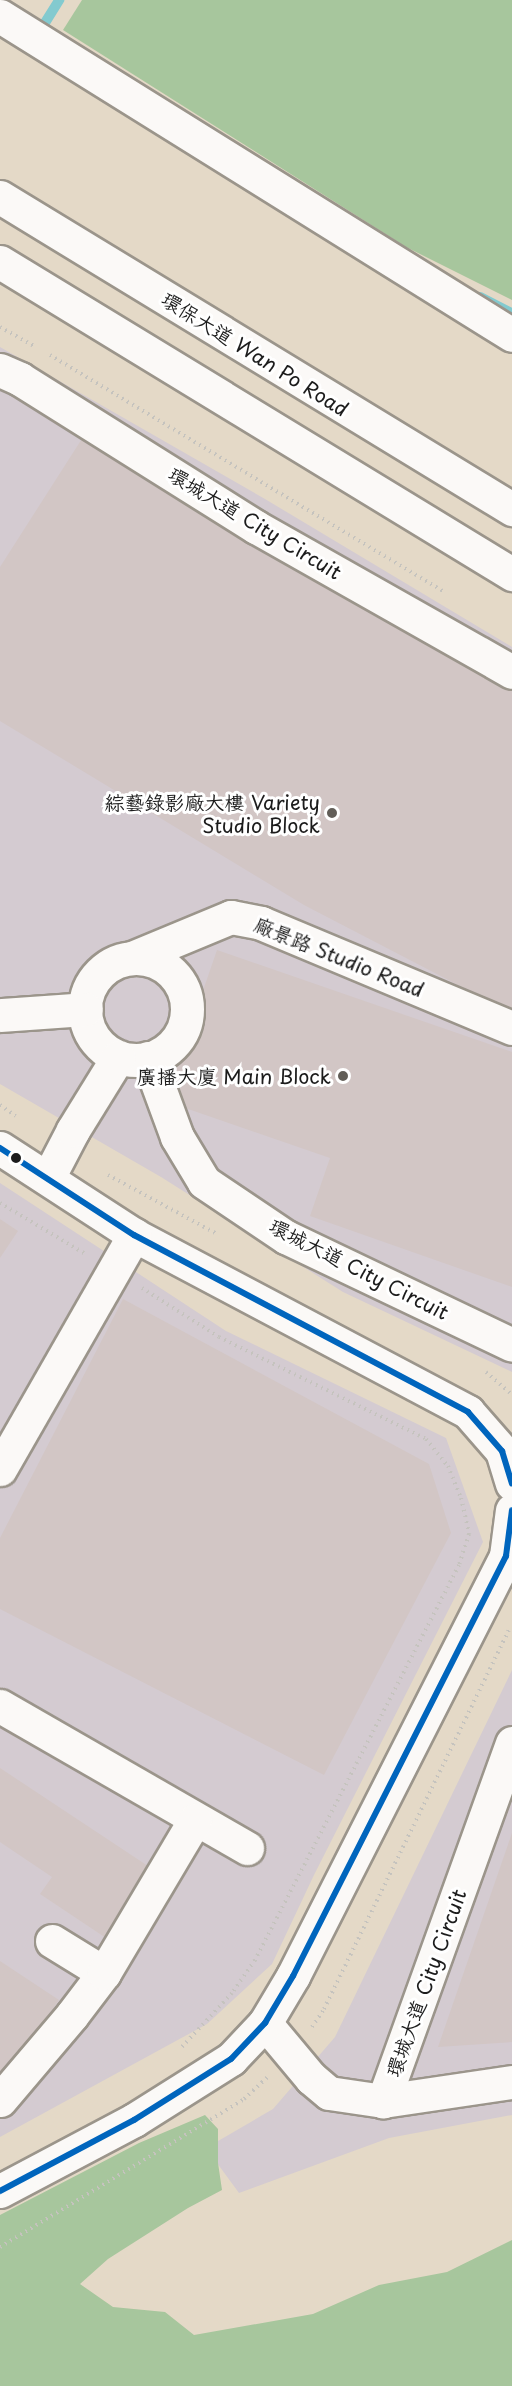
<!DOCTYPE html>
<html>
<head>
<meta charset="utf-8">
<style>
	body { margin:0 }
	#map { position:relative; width:512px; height:2386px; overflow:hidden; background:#e4d9c7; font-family:"Playpen Sans","LXGW WenKai TC",sans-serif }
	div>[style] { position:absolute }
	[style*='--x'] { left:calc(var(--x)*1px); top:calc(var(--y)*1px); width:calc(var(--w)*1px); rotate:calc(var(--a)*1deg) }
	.industrial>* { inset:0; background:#d4cbd1 }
	.forest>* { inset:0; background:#a7c69d }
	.stream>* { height:10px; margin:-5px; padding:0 5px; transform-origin:5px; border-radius:5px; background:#83cacf }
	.building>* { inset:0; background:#d2c6c5 }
	.path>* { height:4px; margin-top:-2px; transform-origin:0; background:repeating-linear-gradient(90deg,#c5c3be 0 1.5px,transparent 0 6px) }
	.roads { filter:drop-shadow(2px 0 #9b958b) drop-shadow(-2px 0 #9b958b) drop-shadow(0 2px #9b958b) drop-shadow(0 -2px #9b958b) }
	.minor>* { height:33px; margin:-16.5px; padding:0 16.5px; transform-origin:16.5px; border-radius:16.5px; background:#fbf9f7 }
	.minor>.ring { margin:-16.5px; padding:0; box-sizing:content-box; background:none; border:33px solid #fbf9f7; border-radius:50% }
	.bus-1>* { height:6px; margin:-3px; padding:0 3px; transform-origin:3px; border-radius:3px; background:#0065bd }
	.dots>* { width:16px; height:16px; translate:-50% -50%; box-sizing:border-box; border:3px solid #fff; border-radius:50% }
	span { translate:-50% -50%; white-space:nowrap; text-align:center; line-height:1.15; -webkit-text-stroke:6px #fff; paint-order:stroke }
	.street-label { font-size:20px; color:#1c1c1c }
	.poi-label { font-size:20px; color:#1c1c1c }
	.right { translate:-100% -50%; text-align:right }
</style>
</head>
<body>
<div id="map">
	<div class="industrial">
		<i style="clip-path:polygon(0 347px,265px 499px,512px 647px,512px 1372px,343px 1292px,161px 1177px,0 1084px)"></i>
		<i style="clip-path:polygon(0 1183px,226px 1331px,446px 1438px,483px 1542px,314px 1875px,272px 1964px,207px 2024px,0 2137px)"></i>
		<i style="clip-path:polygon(512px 1670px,512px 2115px,389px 2138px,239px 2193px,206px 2148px,273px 2109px,335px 2037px)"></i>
	</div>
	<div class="forest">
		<i style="clip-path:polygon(82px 0,512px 0,512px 300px,406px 247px,63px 30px)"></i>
		<i style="clip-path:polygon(205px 2115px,218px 2129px,218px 2163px,222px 2190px,188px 2208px,108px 2259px,80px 2284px,113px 2307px,165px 2312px,194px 2335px,313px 2314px,379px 2285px,447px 2272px,512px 2240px,512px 2386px,0 2386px,0 2215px,139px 2143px)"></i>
	</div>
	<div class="stream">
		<i style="--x:43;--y:26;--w:31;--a:-58"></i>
		<i style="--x:480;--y:297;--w:36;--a:27"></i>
	</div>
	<div class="building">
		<i style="clip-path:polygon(85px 434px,512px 686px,512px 1013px,304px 905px,0 721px,0 567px)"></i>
		<i style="clip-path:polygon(217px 950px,512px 1052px,512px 1287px,310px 1216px,330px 1158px,165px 1101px)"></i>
		<i style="clip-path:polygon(0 1219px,18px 1231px,0 1258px)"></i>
		<i style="clip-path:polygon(123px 1299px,429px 1464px,451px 1533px,324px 1775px,0 1609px,0 1538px)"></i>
		<i style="clip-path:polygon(0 1768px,154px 1870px,109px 1940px,40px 1894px,52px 1877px,0 1842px)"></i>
		<i style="clip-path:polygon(512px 1833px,512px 2042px,438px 2047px)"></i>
		<i style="clip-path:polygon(0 1961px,59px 2000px,0 2086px)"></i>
	</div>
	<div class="path">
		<i style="--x:0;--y:327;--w:41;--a:29.1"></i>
		<i style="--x:50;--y:355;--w:458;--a:31"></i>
		<i style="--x:0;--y:1105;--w:19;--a:35"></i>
		<i style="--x:108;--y:1175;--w:124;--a:28.4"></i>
		<i style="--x:0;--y:1203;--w:98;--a:30.8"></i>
		<i style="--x:142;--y:1288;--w:91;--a:32.5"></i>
		<i style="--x:219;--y:1337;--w:231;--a:26.2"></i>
		<i style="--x:426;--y:1439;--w:35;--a:51"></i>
		<i style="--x:448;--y:1466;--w:35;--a:68"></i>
		<i style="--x:461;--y:1498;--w:37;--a:77"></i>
		<i style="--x:469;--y:1534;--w:33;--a:108"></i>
		<i style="--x:459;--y:1565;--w:445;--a:117.3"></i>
		<i style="--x:255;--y:1960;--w:40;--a:124.9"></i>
		<i style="--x:232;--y:1993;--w:76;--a:132.9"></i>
		<i style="--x:486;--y:1372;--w:35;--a:41"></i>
		<i style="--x:312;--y:2027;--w:22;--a:-56"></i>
		<i style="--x:324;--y:2009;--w:424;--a:-64"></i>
		<i style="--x:0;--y:2247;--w:285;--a:-31.2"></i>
		<i style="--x:244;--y:2099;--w:33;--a:-43"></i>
	</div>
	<div class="roads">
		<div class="minor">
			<i style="--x:0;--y:16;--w:603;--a:31.92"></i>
			<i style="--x:0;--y:197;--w:600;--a:31.36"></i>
			<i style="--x:0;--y:262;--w:600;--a:31.36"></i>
			<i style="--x:0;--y:370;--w:22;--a:24"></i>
			<i style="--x:20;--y:379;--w:279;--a:32.1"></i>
			<i style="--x:256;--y:527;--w:294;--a:29.5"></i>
			<i style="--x:132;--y:958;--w:107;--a:-22.5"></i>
			<i style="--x:231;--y:917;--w:31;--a:11"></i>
			<i style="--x:261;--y:923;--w:272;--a:22.7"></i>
			<i class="ring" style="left:85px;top:958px;width:69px;height:69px"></i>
			<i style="--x:0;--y:1015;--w:86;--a:-4"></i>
			<i style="--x:148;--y:1058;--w:84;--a:69.8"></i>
			<i style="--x:177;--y:1137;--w:52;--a:59"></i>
			<i style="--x:204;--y:1182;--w:99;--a:33.9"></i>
			<i style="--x:286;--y:1237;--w:250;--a:25.5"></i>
			<i style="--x:0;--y:1148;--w:160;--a:33"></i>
			<i style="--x:134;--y:1235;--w:378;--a:27.9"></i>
			<i style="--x:468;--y:1412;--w:52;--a:48.9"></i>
			<i style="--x:502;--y:1451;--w:34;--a:73"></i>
			<i style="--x:48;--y:1178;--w:54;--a:-62.5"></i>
			<i style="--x:73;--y:1130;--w:86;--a:-58.3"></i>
			<i style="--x:0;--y:1469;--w:270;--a:-60.2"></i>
			<i style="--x:0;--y:1706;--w:285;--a:29.9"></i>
			<i style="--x:512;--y:1743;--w:381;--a:109.8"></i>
			<i style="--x:383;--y:2101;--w:130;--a:-8.4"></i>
			<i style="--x:52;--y:1941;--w:61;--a:31.6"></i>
			<i style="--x:265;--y:2023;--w:72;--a:50.1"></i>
			<i style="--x:311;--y:2078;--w:23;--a:40"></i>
			<i style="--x:329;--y:2093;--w:55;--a:8.4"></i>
			<i style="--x:0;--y:2100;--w:111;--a:-49.7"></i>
			<i style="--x:72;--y:2015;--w:53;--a:-52.7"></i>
			<i style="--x:104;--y:1973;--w:178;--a:-59.3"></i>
			<i style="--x:0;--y:2191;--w:152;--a:-27.9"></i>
			<i style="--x:134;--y:2120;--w:115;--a:-32.2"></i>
			<i style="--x:231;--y:2059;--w:50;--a:-46.6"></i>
			<i style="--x:265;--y:2023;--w:55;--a:-59.2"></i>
			<i style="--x:293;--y:1976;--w:471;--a:-63.1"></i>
			<i style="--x:506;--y:1556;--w:46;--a:-82.6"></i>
		</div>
	</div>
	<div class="bus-1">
		<i style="--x:0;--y:1148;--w:160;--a:33"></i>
		<i style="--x:134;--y:1235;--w:378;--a:27.9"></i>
		<i style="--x:468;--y:1412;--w:52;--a:48.9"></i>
		<i style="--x:502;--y:1451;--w:34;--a:73"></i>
		<i style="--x:0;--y:2191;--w:152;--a:-27.9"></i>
		<i style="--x:134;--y:2120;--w:115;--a:-32.2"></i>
		<i style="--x:231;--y:2059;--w:50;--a:-46.6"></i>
		<i style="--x:265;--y:2023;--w:55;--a:-59.2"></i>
		<i style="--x:293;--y:1976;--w:471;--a:-63.1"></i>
		<i style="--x:506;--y:1556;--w:46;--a:-82.6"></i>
	</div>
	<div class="dots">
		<i style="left:332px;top:813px;background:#625e58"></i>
		<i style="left:343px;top:1076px;background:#625e58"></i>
		<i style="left:16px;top:1158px;background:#1c1c1c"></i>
	</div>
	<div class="street-label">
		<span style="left:255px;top:354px;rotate:32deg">環保大道 Wan Po Road</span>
		<span style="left:255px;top:523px;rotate:31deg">環城大道 City Circuit</span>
		<span style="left:339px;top:957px;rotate:22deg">廠景路 Studio Road</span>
		<span style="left:359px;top:1269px;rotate:27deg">環城大道 City Circuit</span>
		<span style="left:426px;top:1983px;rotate:-70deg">環城大道 City Circuit</span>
	</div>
	<div class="poi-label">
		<span class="right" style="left:320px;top:814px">綜藝錄影廠大樓 Variety<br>Studio Block</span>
		<span class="right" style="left:331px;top:1076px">廣播大廈 Main Block</span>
	</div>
</div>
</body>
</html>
